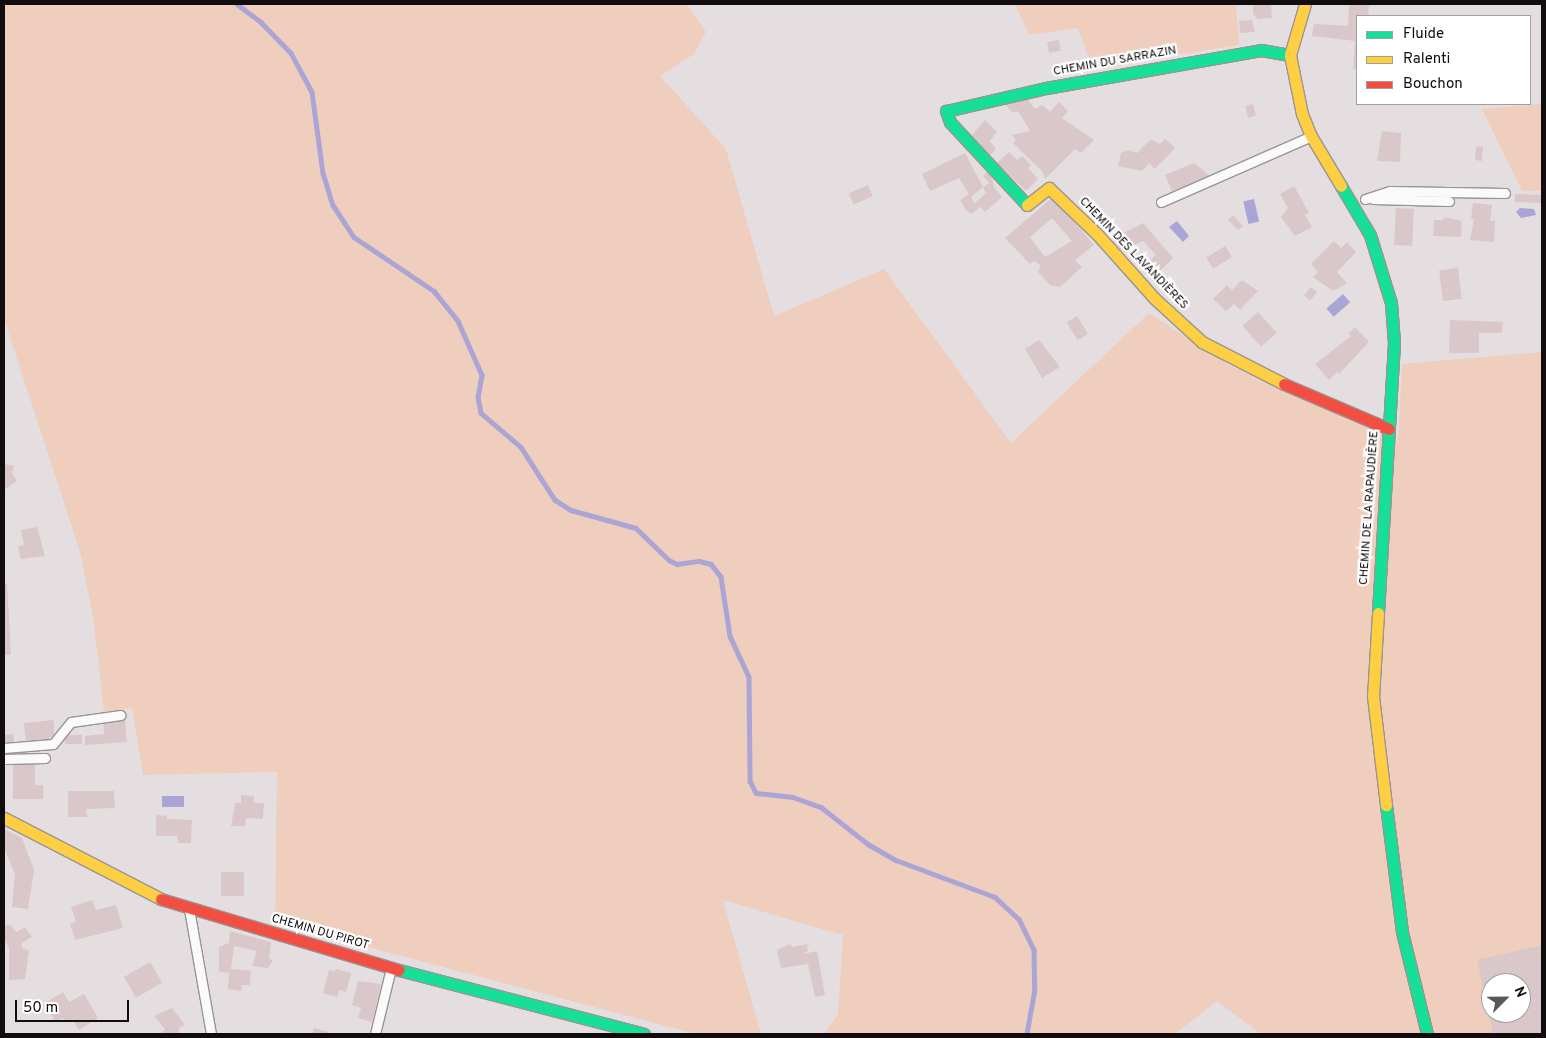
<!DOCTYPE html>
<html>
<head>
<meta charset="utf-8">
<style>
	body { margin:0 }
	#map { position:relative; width:1546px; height:1038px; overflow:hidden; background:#e4dee1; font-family:Overpass,sans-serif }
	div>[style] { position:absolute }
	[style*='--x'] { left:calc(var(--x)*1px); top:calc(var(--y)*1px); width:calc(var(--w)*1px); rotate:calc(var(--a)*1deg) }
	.green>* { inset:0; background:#efcebe }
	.water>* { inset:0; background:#aba5d5; transform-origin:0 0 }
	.stream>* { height:4.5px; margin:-2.25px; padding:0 2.25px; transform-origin:2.25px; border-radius:2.25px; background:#aba5d5 }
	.building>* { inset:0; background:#dac7c9; transform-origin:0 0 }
	.roads { filter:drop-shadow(1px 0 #989496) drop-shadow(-1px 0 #989496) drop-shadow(0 1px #989496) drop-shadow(0 -1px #989496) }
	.lane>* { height:9px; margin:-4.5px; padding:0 4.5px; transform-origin:4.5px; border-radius:4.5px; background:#fbfafa }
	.fast>* { height:11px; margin:-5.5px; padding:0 5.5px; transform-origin:5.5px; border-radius:5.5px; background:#16e098 }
	.slow>* { height:11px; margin:-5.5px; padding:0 5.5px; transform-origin:5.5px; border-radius:5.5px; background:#ffcf43 }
	.jam>* { height:11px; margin:-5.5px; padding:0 5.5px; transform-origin:5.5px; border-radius:5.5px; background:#f24e42 }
	span { translate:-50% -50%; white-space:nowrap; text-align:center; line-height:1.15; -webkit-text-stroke:4.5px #fff; paint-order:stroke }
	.street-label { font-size:12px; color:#110c0e }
	.frame { position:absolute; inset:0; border:5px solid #110c0e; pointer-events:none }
	.legend { position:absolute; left:1356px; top:15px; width:175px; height:90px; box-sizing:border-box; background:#fff; border:1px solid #a09e9f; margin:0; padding:6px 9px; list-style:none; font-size:15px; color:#110c0e }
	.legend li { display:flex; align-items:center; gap:10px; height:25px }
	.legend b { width:25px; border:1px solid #a09e9f }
	.north { position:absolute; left:1481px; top:973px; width:50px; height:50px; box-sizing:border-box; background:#fff; border:1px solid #a09e9f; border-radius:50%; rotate:67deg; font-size:14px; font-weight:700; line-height:20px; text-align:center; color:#110c0e }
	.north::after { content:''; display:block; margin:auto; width:18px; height:22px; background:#5b5658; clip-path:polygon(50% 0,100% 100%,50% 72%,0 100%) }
	.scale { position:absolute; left:15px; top:1000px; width:114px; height:22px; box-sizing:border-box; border:2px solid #110c0e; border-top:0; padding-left:6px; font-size:15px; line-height:18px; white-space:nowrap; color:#110c0e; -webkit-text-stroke:4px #fff; paint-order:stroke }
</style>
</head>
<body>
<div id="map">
	<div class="green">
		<i style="clip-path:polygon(evenodd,4px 4px,687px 4px,706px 32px,694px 54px,660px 76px,726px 149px,774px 316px,884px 269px,1011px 443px,1149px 313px,1229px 365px,1398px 442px,1402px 364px,1542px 352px,1542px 1034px,1261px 1034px,1217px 1001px,1175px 1034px,824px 1034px,838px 1014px,843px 935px,723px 900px,761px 1034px,696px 1034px,379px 950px,275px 918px,277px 772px,143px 775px,132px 708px,104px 712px,94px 624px,81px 555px,4px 319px,4px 4px,1491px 983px,1521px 983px,1521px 1013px,1491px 1013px,1491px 983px)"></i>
		<i style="clip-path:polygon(1015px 4px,1236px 4px,1239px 45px,1092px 68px,1078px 28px,1029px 35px)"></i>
		<i style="clip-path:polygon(1542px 104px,1542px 191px,1522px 191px,1482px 109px)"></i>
	</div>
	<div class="water">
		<i style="left:1254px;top:199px;width:23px;height:11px;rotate:77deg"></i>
		<i style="clip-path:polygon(1520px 208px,1534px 209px,1536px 215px,1521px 218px,1516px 212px)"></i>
		<i style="clip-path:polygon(1177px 221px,1189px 236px,1183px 242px,1169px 227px)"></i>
		<i style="left:1343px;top:294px;width:11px;height:22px;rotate:49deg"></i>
		<i style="left:162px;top:796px;width:22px;height:11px"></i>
	</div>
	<div class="stream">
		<i style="--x:237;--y:4;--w:30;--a:37"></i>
		<i style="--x:261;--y:22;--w:43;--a:45.9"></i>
		<i style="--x:291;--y:53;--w:44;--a:61.7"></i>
		<i style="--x:312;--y:92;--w:82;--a:82.3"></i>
		<i style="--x:323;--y:173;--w:34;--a:73"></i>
		<i style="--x:333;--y:205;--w:38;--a:57"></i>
		<i style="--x:354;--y:237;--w:97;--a:34"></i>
		<i style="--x:434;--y:291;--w:38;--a:51"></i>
		<i style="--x:458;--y:321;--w:59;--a:66"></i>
		<i style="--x:482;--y:375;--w:22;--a:100"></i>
		<i style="--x:478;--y:397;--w:16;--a:79"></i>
		<i style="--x:481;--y:413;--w:52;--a:40.4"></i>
		<i style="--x:521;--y:447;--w:63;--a:57.3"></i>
		<i style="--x:555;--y:500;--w:19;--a:32"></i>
		<i style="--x:571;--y:510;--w:67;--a:15.5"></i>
		<i style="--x:636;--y:528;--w:46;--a:44.1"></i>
		<i style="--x:669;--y:560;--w:9;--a:27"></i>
		<i style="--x:677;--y:564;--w:22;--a:-8"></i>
		<i style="--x:699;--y:561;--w:12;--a:14"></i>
		<i style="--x:711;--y:564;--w:16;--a:52"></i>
		<i style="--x:721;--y:577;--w:60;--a:81.3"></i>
		<i style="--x:730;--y:636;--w:45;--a:65.1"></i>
		<i style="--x:749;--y:677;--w:104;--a:89.4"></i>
		<i style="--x:750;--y:781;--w:13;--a:63"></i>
		<i style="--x:756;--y:793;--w:37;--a:6"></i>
		<i style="--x:793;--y:797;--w:30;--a:20"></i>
		<i style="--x:821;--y:807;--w:60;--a:38.2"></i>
		<i style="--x:868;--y:844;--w:32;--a:30"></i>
		<i style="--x:896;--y:860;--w:106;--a:20.5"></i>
		<i style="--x:995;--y:897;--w:33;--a:43"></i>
		<i style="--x:1019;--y:919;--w:34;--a:64"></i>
		<i style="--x:1034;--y:950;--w:39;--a:89"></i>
		<i style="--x:1035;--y:989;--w:46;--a:100.1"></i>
	</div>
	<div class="building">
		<i style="clip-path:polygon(1253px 4px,1271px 4px,1272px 18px,1258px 19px,1253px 14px)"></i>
		<i style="clip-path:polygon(1349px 4px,1369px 4px,1368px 16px,1357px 16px,1357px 69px,1353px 69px,1355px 41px,1312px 36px,1314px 24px,1348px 26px)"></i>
		<i style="clip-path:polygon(1252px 20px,1255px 32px,1240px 33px,1239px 21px)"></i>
		<i style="left:1059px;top:40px;width:11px;height:12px;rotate:80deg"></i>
		<i style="clip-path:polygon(1026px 97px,1035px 109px,1042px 105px,1050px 112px,1059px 102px,1068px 111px,1062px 118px,1094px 140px,1081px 153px,1075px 149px,1045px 179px,1042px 171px,1013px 143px,1016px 140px,1011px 135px,1030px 131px,1018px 111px,1013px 113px,1003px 102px)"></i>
		<i style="left:1253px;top:104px;width:12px;height:8px;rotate:76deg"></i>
		<i style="clip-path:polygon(985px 120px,997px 132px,990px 141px,996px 149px,990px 155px,972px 135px)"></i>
		<i style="clip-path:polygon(1382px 131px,1401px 133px,1400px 162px,1377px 161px)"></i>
		<i style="clip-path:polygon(1151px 139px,1160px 144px,1165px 139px,1175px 148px,1155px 169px,1149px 163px,1142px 171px,1118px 166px,1121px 153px,1128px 150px,1137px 153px)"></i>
		<i style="clip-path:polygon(1483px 146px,1482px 161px,1475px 160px,1476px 147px)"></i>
		<i style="clip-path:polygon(1009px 152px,1017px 160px,1022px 156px,1031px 165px,1028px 168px,1038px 179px,1026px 191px,997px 163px)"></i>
		<i style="clip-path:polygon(965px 153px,983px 187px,971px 197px,974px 204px,986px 193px,983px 187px,989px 183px,983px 176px,990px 169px,994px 187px,1002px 197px,985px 212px,981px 207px,971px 214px,966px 210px,960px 200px,969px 194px,959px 178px,930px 191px,922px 174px)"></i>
		<i style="clip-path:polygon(1194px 163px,1211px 177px,1172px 191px,1165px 175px)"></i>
		<i style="left:868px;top:185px;width:12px;height:21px;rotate:66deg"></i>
		<i style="clip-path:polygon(1294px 186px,1309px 213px,1305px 215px,1312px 227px,1295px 236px,1281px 217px,1288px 208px,1280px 194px)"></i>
		<i style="left:1515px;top:194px;width:27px;height:8px;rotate:2deg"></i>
		<i style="clip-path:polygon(evenodd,1053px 197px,1094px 245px,1075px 260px,1082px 267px,1060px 287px,1050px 285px,1038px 272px,1041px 265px,1034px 261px,1030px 264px,1005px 238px,1053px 197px,1052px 218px,1072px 241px,1045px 257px,1030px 237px,1052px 218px)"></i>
		<i style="clip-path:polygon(1473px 203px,1492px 205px,1490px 221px,1495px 221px,1494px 242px,1470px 240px,1474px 219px,1471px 219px)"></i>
		<i style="left:1396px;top:208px;width:18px;height:37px;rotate:3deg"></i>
		<i style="clip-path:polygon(1233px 215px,1243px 226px,1238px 230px,1228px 220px)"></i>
		<i style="clip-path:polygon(1444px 217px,1462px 221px,1461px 237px,1433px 236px,1434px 220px,1443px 220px)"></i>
		<i style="clip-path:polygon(1143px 223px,1173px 258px,1151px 280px,1141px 268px,1156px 255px,1143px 241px,1122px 251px,1111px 239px)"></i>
		<i style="clip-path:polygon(1334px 241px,1341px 248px,1347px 242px,1356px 252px,1337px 272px,1347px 283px,1333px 291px,1313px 277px,1318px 272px,1311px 264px)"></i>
		<i style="left:1225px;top:246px;width:13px;height:22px;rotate:58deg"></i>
		<i style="left:1458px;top:268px;width:31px;height:19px;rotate:83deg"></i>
		<i style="clip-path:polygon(1242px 280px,1258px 291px,1240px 310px,1234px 304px,1226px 311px,1213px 299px,1227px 285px,1232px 290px)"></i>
		<i style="left:1311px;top:287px;width:8px;height:11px;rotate:40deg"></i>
		<i style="left:1258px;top:312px;width:28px;height:21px;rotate:48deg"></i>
		<i style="left:1077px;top:316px;width:21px;height:12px;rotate:59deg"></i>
		<i style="clip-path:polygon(1450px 320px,1503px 322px,1502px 333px,1479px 333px,1479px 353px,1449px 353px)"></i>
		<i style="clip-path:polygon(1355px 327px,1369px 342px,1339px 374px,1337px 372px,1329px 380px,1315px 364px,1351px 336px,1348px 334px)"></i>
		<i style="clip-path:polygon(1039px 340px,1060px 367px,1042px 378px,1025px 349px)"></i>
		<i style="clip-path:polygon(4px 464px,14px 466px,12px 473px,17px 481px,4px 490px)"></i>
		<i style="clip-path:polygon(37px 527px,45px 556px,21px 559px,18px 546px,24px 545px,21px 530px)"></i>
		<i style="clip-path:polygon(4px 584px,7px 584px,11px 655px,4px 655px)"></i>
		<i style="clip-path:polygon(54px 720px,54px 735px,48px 740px,26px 742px,24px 723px)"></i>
		<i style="clip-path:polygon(125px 720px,127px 742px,85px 745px,85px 736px,104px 734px,103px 721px)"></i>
		<i style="left:13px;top:734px;width:8px;height:9px;rotate:83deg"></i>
		<i style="left:82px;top:735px;width:9px;height:17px;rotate:90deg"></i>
		<i style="clip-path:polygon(13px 765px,35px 765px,35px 785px,43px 785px,43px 799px,13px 799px)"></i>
		<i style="clip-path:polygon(68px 791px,114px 791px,115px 808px,86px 809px,87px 817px,68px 817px)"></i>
		<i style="clip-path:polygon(241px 795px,254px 796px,254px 803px,264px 803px,263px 819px,246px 818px,245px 826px,231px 826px,235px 803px,241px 803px)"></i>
		<i style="clip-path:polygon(156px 815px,167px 816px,167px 819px,192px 820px,191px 843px,178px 843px,177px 836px,156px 836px)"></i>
		<i style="clip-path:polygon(4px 829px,22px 838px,34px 870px,28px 909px,12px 907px,15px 875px,4px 847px)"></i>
		<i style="left:221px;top:872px;width:23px;height:24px"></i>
		<i style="clip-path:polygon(92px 900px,96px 910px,116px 905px,123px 928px,75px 940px,70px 924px,76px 922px,71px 907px)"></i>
		<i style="clip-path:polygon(4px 925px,11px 925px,16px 932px,25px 927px,32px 937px,22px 943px,22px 948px,29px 950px,25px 979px,9px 980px,9px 948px,4px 939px)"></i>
		<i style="clip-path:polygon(230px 931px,271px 942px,269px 959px,273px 960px,268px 968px,252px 966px,257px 951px,234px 946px,231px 969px,251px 971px,250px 985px,242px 985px,241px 991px,228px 989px,229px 973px,219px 972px,219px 947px,229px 943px)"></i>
		<i style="clip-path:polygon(790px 944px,792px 947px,807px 944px,808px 951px,803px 954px,817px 951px,825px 995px,815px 997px,808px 964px,781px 968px,777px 950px)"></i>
		<i style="clip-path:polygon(evenodd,1542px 945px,1542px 1034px,1493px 1034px,1477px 960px,1542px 945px,1491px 983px,1521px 983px,1521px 1013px,1491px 1013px,1491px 983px)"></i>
		<i style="left:150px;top:962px;width:24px;height:30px;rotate:60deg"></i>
		<i style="clip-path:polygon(336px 969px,351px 973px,346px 992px,339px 990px,337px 997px,323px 993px,329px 970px,335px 972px)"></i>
		<i style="clip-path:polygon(358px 981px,381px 984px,372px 1022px,358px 1018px,361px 1008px,352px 1005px)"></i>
		<i style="clip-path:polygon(63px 992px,69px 1002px,84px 994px,98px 1018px,79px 1030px,73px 1020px,66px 1023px,63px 1018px,55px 1022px,45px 1003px)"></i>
		<i style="clip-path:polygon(172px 1008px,185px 1025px,179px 1028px,179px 1034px,160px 1034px,165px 1029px,154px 1016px)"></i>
		<i style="clip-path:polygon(314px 1028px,328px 1032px,327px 1034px,312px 1034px)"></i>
	</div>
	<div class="roads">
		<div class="lane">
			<i style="--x:1365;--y:199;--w:26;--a:-18"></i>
			<i style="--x:1390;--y:191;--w:115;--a:1"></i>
			<i style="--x:1373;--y:199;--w:76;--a:1.5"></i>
			<i style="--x:1161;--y:202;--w:164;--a:-23.7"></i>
			<i style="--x:4;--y:748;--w:49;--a:-4.7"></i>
			<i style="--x:53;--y:744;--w:28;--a:-51"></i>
			<i style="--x:71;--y:722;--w:50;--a:-8"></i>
			<i style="--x:4;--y:759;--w:41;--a:-1.4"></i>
			<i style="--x:189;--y:909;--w:127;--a:80"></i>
			<i style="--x:375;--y:1034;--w:68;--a:-76.4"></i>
		</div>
		<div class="fast">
			<i style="--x:1341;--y:186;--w:57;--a:59.4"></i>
			<i style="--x:1370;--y:235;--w:71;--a:72.8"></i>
			<i style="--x:1391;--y:303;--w:40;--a:85.7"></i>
			<i style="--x:1394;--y:343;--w:270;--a:93.4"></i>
			<i style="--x:1027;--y:205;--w:113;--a:-132.9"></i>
			<i style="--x:950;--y:122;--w:12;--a:-110"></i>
			<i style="--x:946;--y:111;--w:103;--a:-13"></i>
			<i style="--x:1046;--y:88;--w:218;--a:-10"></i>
			<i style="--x:1261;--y:50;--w:29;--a:10"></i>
			<i style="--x:1386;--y:805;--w:128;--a:82.8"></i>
			<i style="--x:1402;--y:932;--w:105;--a:76.2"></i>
			<i style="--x:399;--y:970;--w:253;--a:14.6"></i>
		</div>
		<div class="slow">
			<i style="--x:1305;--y:4;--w:53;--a:106.4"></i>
			<i style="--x:1290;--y:55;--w:60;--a:78.5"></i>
			<i style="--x:1302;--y:114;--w:24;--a:68"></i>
			<i style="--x:1311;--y:136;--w:58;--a:59"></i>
			<i style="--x:1027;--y:205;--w:28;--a:-38"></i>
			<i style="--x:1049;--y:188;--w:66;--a:43.8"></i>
			<i style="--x:1097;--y:234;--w:86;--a:48.3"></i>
			<i style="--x:1154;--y:298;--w:65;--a:42.5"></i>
			<i style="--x:1202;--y:342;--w:92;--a:27.1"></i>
			<i style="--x:1378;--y:613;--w:83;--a:93.4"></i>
			<i style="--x:1373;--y:696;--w:110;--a:83.2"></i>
			<i style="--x:4;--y:818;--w:177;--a:27.3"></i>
		</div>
		<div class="jam">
			<i style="--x:1284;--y:384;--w:114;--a:23.2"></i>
			<i style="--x:161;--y:899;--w:248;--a:16.6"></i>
		</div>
	</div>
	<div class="street-label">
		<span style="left:1115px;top:62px;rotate:-10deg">CHEMIN DU SARRAZIN</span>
		<span style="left:1133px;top:254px;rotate:46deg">CHEMIN DES LAVANDIÈRES</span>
		<span style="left:1370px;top:508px;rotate:-86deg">CHEMIN DE LA RAPAUDIÈRE</span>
		<span style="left:320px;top:933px;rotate:16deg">CHEMIN DU PIROT</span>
	</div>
	<div class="frame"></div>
	<ul class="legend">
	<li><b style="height:6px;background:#16e098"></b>Fluide</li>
	<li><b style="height:6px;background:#ffcf43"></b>Ralenti</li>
	<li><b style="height:6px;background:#f24e42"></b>Bouchon</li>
	</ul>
	<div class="north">N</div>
	<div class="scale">50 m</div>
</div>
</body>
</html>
